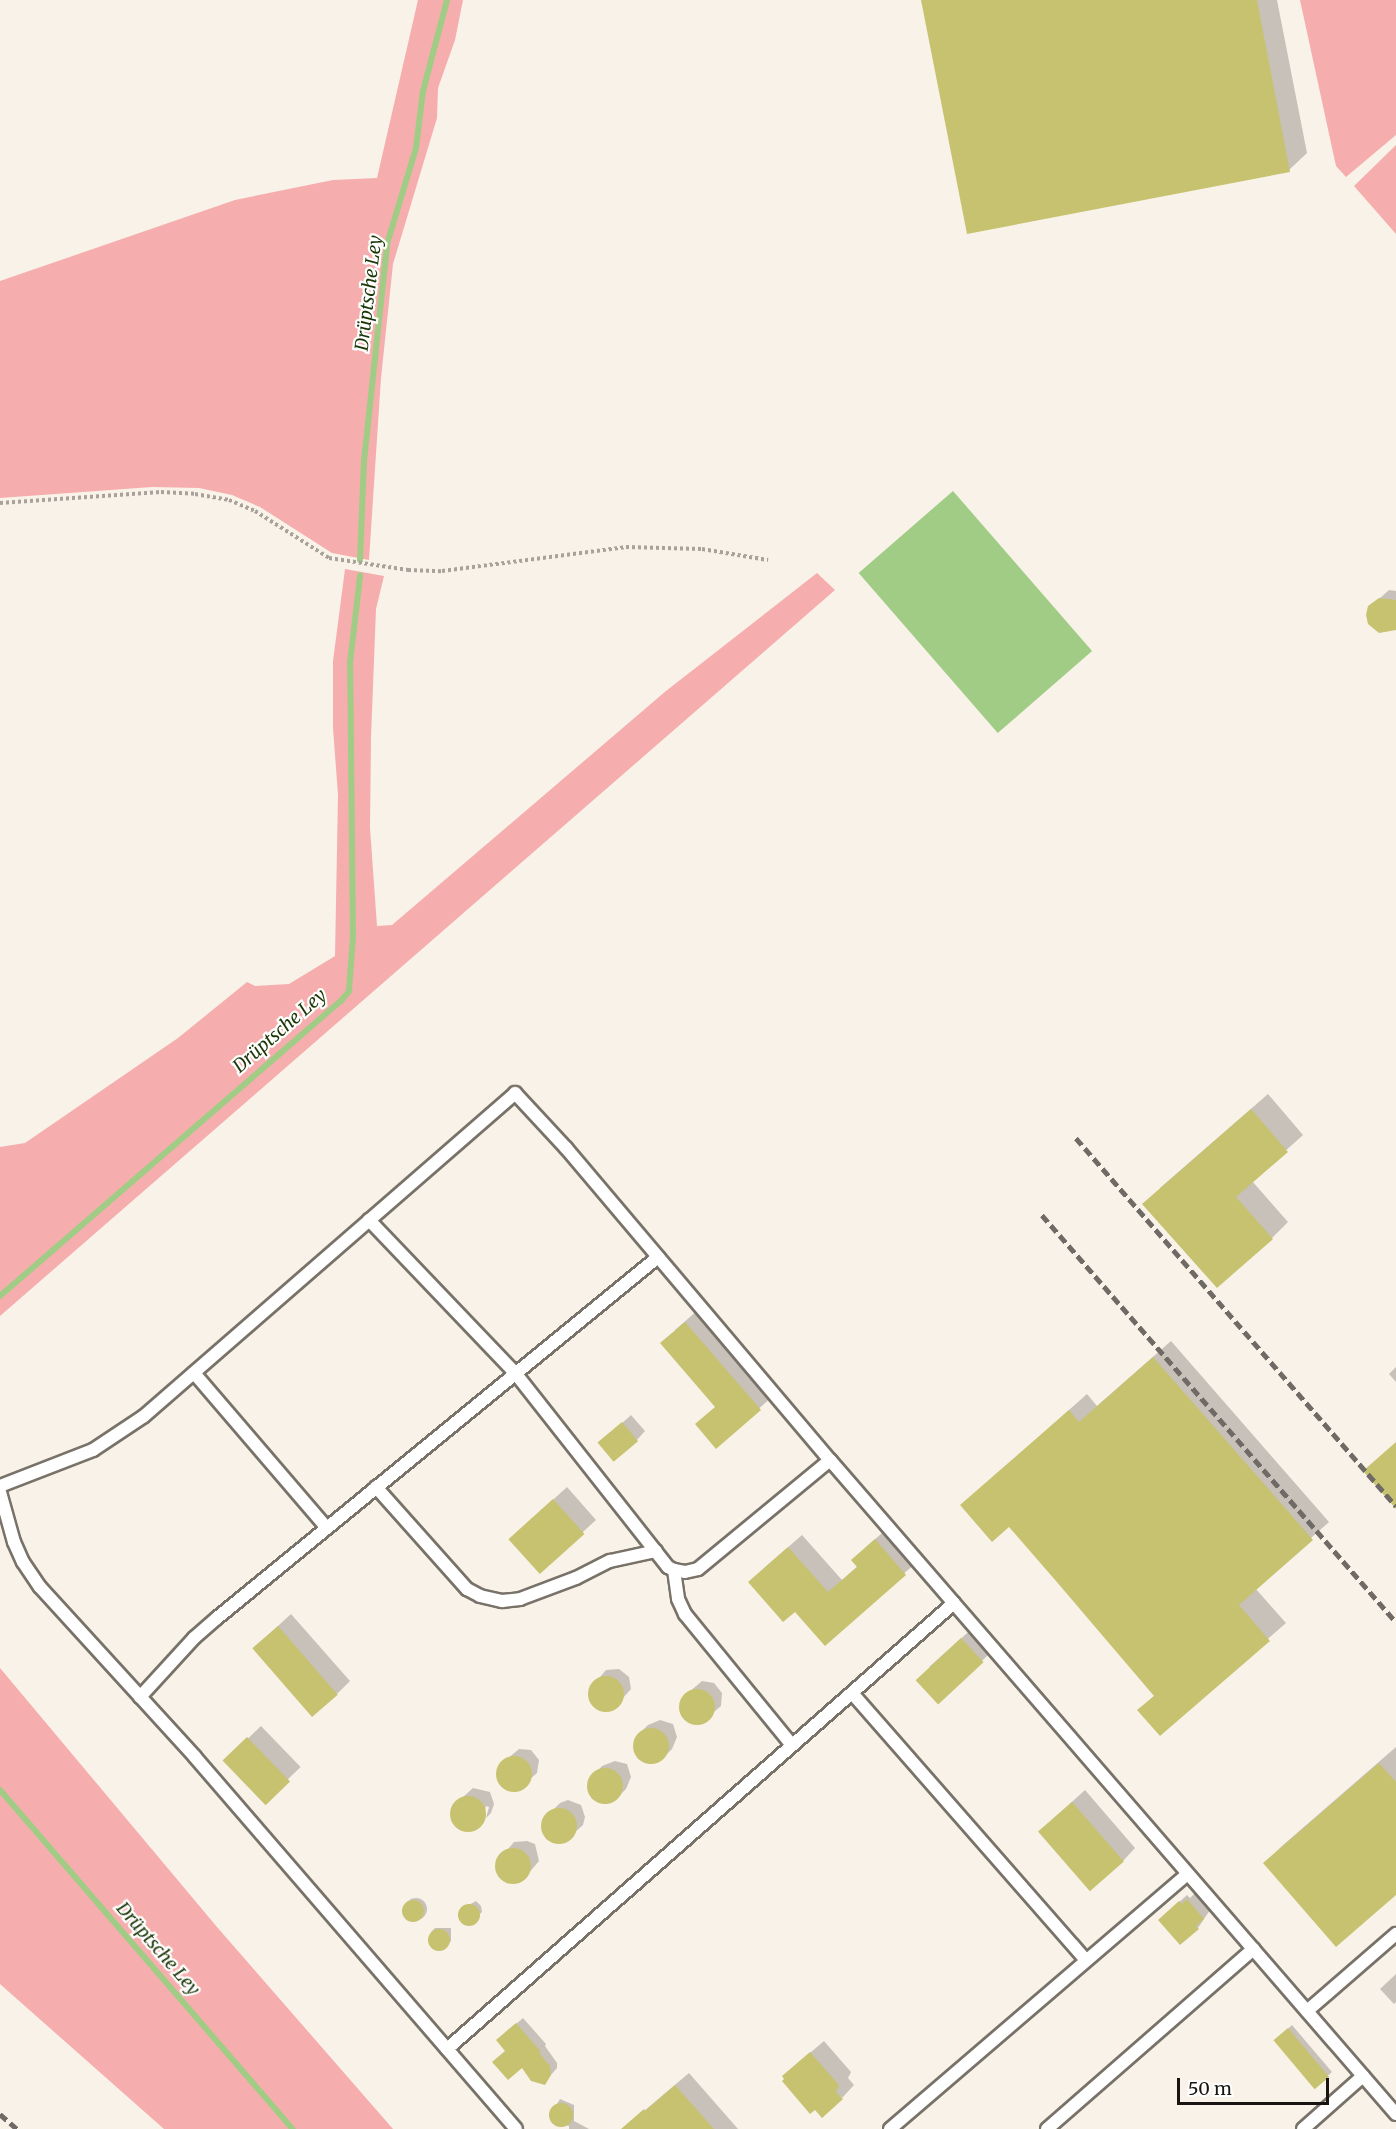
<!DOCTYPE html>
<html>
<head>
<meta charset="utf-8">
<style>
	body { margin:0 }
	#map { position:relative; width:1396px; height:2129px; overflow:hidden; background:#f9f2e8; font-family:Merriweather,serif }
	div>[style] { position:absolute }
	[style*='--x'] { left:calc(var(--x)*1px); top:calc(var(--y)*1px); width:calc(var(--w)*1px); rotate:calc(var(--a)*1deg) }
	.green>* { inset:0; background:#f5aead }
	.water>* { inset:0; background:#a0cc86; transform-origin:0 0 }
	.shadow>* { inset:0; background:#0003; transform-origin:0 0 }
	.round { border-radius:50% }
	.stream>* { height:6px; margin:-3px; padding:0 3px; transform-origin:3px; border-radius:3px; background:#a0cc86 }
	.building>* { inset:0; background:#c7c26f; transform-origin:0 0 }
	.path>* { height:4px; margin-top:-2px; transform-origin:0; background:repeating-linear-gradient(90deg,#a8a29b 0 3px,transparent 0 6px) }
	.roads { filter:drop-shadow(2px 0 #787269) drop-shadow(-2px 0 #787269) drop-shadow(0 2px #787269) drop-shadow(0 -2px #787269) }
	.service>* { height:12px; margin:-6px; padding:0 6px; transform-origin:6px; border-radius:6px; background:#fff }
	.rail>* { height:4.5px; margin-top:-2.25px; transform-origin:0; background:repeating-linear-gradient(90deg,#6f6a65 0 9px,transparent 0 13.5px) }
	span { translate:-50% -50%; white-space:nowrap; text-align:center; line-height:1.15; -webkit-text-stroke:4.5px #fff; paint-order:stroke }
	.water-label { font-size:18px; color:#1a3604; font-style:italic }
	.scale { position:absolute; left:1177px; top:2078px; width:152px; height:27px; box-sizing:border-box; border:3px solid #171411; border-top:0; padding-left:8px; font-size:18px; line-height:21px; white-space:nowrap; color:#171411; -webkit-text-stroke:4px #fff; paint-order:stroke }
</style>
</head>
<body>
<div id="map">
	<div class="green">
		<i style="clip-path:polygon(418px 0,463px 0,455px 40px,438px 88px,437px 118px,393px 264px,381px 378px,369px 560px,332px 553px,260px 507px,232px 495px,199px 488px,152px 487px,0 498px,0 281px,235px 200px,333px 180px,377px 178px)"></i>
		<i style="clip-path:polygon(1300px 0,1396px 0,1396px 135px,1346px 177px,1336px 166px)"></i>
		<i style="clip-path:polygon(1396px 145px,1396px 234px,1354px 186px)"></i>
		<i style="clip-path:polygon(345px 569px,384px 576px,376px 609px,371px 737px,370px 828px,377px 926px,392px 925px,666px 691px,817px 573px,835px 590px,0 1316px,0 1147px,25px 1143px,178px 1038px,247px 982px,255px 986px,289px 984px,335px 956px,338px 795px,333px 728px,333px 661px)"></i>
		<i style="clip-path:polygon(0 1668px,217px 1927px,393px 2129px,164px 2129px,0 1984px)"></i>
	</div>
	<div class="water">
		<i style="left:953px;top:491px;width:212px;height:125px;rotate:49deg"></i>
	</div>
	<div class="shadow">
		<i style="clip-path:polygon(922px 0,1277px 0,1307px 153px,1289px 170px)"></i>
		<i style="clip-path:polygon(1389px 590px,1396px 591px,1396px 625px,1370px 607px)"></i>
		<i style="clip-path:polygon(1268px 1094px,1303px 1135px,1252px 1181px,1288px 1222px,1272px 1238px,1160px 1188px)"></i>
		<i style="clip-path:polygon(698px 1310px,773px 1396px,716px 1447px,717px 1406px,675px 1330px)"></i>
		<i style="clip-path:polygon(1171px 1341px,1329px 1522px,1255px 1588px,1286px 1623px,1160px 1734px,1139px 1710px,1155px 1695px,1009px 1525px,962px 1505px,1087px 1394px,1097px 1406px)"></i>
		<i style="clip-path:polygon(1396px 1367px,1396px 1382px,1389px 1374px)"></i>
		<i style="clip-path:polygon(631px 1415px,645px 1431px,637px 1440px,609px 1435px)"></i>
		<i style="clip-path:polygon(567px 1487px,596px 1520px,539px 1572px,523px 1527px)"></i>
		<i style="clip-path:polygon(889px 1527px,918px 1561px,825px 1644px,763px 1569px,802px 1535px,842px 1580px,858px 1566px,866px 1547px)"></i>
		<i style="clip-path:polygon(291px 1614px,350px 1681px,337px 1694px,254px 1648px)"></i>
		<i style="clip-path:polygon(975px 1626px,995px 1648px,982px 1661px,929px 1667px)"></i>
		<i style="clip-path:polygon(619px 1669px,629px 1677px,631px 1689px,614px 1708px,601px 1710px,591px 1702px,589px 1690px,606px 1670px)"></i>
		<i style="clip-path:polygon(702px 1681px,714px 1683px,722px 1693px,721px 1706px,701px 1723px,684px 1719px,680px 1707px,682px 1698px)"></i>
		<i style="clip-path:polygon(660px 1720px,673px 1724px,677px 1737px,672px 1749px,663px 1758px,651px 1763px,638px 1759px,634px 1746px,639px 1734px,648px 1725px)"></i>
		<i style="left:261px;top:1726px;width:57px;height:50px;rotate:46deg"></i>
		<i style="clip-path:polygon(1396px 1747px,1396px 1893px,1265px 1863px,1282px 1846px)"></i>
		<i style="clip-path:polygon(519px 1749px,531px 1750px,539px 1760px,537px 1773px,518px 1790px,509px 1790px,501px 1786px,497px 1774px,499px 1766px)"></i>
		<i style="clip-path:polygon(615px 1761px,627px 1764px,631px 1777px,626px 1789px,617px 1798px,605px 1803px,592px 1799px,588px 1787px,594px 1775px,602px 1766px)"></i>
		<i style="clip-path:polygon(473px 1788px,490px 1792px,494px 1804px,491px 1813px,486px 1818px,489px 1807px,486px 1806px,482px 1822px,472px 1830px,459px 1828px,452px 1818px,453px 1806px)"></i>
		<i style="clip-path:polygon(1085px 1790px,1135px 1848px,1123px 1861px,1053px 1819px)"></i>
		<i style="clip-path:polygon(568px 1800px,581px 1805px,585px 1817px,583px 1825px,563px 1843px,555px 1843px,546px 1839px,542px 1826px,545px 1818px,560px 1803px)"></i>
		<i style="clip-path:polygon(527px 1841px,535px 1844px,539px 1861px,522px 1881px,509px 1882px,499px 1874px,497px 1862px,514px 1842px)"></i>
		<i style="clip-path:polygon(1195px 1893px,1210px 1910px,1198px 1928px,1167px 1913px,1187px 1895px,1190px 1898px)"></i>
		<i class="round" style="left:405px;top:1898px;width:22px;height:22px"></i>
		<i style="clip-path:polygon(476px 1901px,481px 1906px,482px 1912px,471px 1923px,462px 1923px,459px 1915px,463px 1908px)"></i>
		<i style="clip-path:polygon(435px 1928px,451px 1928px,451px 1941px,441px 1950px,437px 1950px,430px 1943px,431px 1932px)"></i>
		<i style="clip-path:polygon(1396px 1974px,1396px 2002px,1394px 2004px,1380px 1989px)"></i>
		<i style="clip-path:polygon(523px 2018px,546px 2044px,545px 2046px,557px 2063px,557px 2068px,544px 2083px,507px 2050px,504px 2034px)"></i>
		<i style="clip-path:polygon(1292px 2025px,1332px 2072px,1315px 2087px,1279px 2037px)"></i>
		<i style="clip-path:polygon(824px 2041px,851px 2072px,848px 2078px,854px 2085px,842px 2098px,797px 2064px)"></i>
		<i style="clip-path:polygon(689px 2073px,738px 2129px,638px 2129px,631px 2122px)"></i>
		<i style="clip-path:polygon(560px 2099px,574px 2105px,574px 2121px,589px 2129px,569px 2129px,569px 2126px,553px 2122px,550px 2115px)"></i>
	</div>
	<div class="stream">
		<i style="--x:360;--y:560;--w:99;--a:-87.7"></i>
		<i style="--x:364;--y:461;--w:218;--a:-83.9"></i>
		<i style="--x:387;--y:244;--w:100;--a:-73.2"></i>
		<i style="--x:416;--y:148;--w:57;--a:-83"></i>
		<i style="--x:423;--y:91;--w:94;--a:-75.2"></i>
		<i style="--x:0;--y:1296;--w:451;--a:-40.9"></i>
		<i style="--x:341;--y:1001;--w:13;--a:-51"></i>
		<i style="--x:349;--y:991;--w:54;--a:-85.8"></i>
		<i style="--x:353;--y:937;--w:274;--a:-90.6"></i>
		<i style="--x:350;--y:663;--w:88;--a:-83.4"></i>
		<i style="--x:0;--y:1790;--w:448;--a:49.2"></i>
	</div>
	<div class="building">
		<i style="clip-path:polygon(921px 0,1257px 0,1290px 172px,967px 234px)"></i>
		<i style="clip-path:polygon(1379px 598px,1396px 600px,1396px 630px,1379px 633px,1368px 624px,1366px 615px,1368px 606px)"></i>
		<i style="clip-path:polygon(1251px 1109px,1288px 1152px,1236px 1197px,1273px 1239px,1217px 1288px,1142px 1204px)"></i>
		<i style="clip-path:polygon(685px 1322px,761px 1410px,716px 1449px,695px 1424px,715px 1407px,660px 1343px)"></i>
		<i style="clip-path:polygon(1153px 1357px,1313px 1540px,1239px 1605px,1270px 1641px,1160px 1736px,1137px 1710px,1154px 1696px,1056px 1581px,1009px 1527px,992px 1542px,960px 1505px,1069px 1410px,1079px 1422px)"></i>
		<i style="left:622px;top:1422px;width:25px;height:32px;rotate:50deg"></i>
		<i style="clip-path:polygon(1396px 1442px,1396px 1509px,1363px 1471px)"></i>
		<i style="left:553px;top:1499px;width:47px;height:60px;rotate:48deg"></i>
		<i style="clip-path:polygon(875px 1539px,906px 1575px,825px 1646px,795px 1612px,783px 1622px,748px 1582px,788px 1547px,828px 1592px,857px 1567px,851px 1560px)"></i>
		<i style="left:278px;top:1626px;width:91px;height:34px;rotate:49deg"></i>
		<i style="left:961px;top:1638px;width:33px;height:62px;rotate:47deg"></i>
		<i class="round" style="left:588px;top:1676px;width:36px;height:36px"></i>
		<i class="round" style="left:679px;top:1689px;width:36px;height:36px"></i>
		<i class="round" style="left:633px;top:1728px;width:36px;height:36px"></i>
		<i style="left:247px;top:1737px;width:62px;height:34px;rotate:46deg"></i>
		<i class="round" style="left:496px;top:1756px;width:36px;height:36px"></i>
		<i style="clip-path:polygon(1379px 1763px,1396px 1782px,1396px 1895px,1336px 1947px,1263px 1863px)"></i>
		<i class="round" style="left:587px;top:1768px;width:36px;height:36px"></i>
		<i class="round" style="left:450px;top:1796px;width:36px;height:36px"></i>
		<i style="left:1072px;top:1802px;width:79px;height:45px;rotate:49deg"></i>
		<i class="round" style="left:541px;top:1808px;width:36px;height:36px"></i>
		<i class="round" style="left:495px;top:1848px;width:36px;height:36px"></i>
		<i style="clip-path:polygon(1187px 1899px,1204px 1919px,1196px 1926px,1199px 1929px,1180px 1945px,1158px 1920px,1179px 1901px,1182px 1904px)"></i>
		<i class="round" style="left:402px;top:1900px;width:22px;height:22px"></i>
		<i class="round" style="left:458px;top:1904px;width:22px;height:22px"></i>
		<i class="round" style="left:428px;top:1929px;width:22px;height:22px"></i>
		<i style="clip-path:polygon(516px 2023px,541px 2052px,539px 2053px,550px 2066px,551px 2075px,545px 2085px,531px 2081px,522px 2068px,508px 2080px,492px 2062px,505px 2051px,496px 2040px)"></i>
		<i style="left:1288px;top:2028px;width:64px;height:19px;rotate:50deg"></i>
		<i style="clip-path:polygon(810px 2052px,839px 2085px,836px 2092px,843px 2099px,822px 2118px,815px 2110px,810px 2114px,782px 2081px,784px 2079px,782px 2076px)"></i>
		<i style="clip-path:polygon(675px 2085px,714px 2129px,621px 2129px,644px 2109px,645px 2111px)"></i>
		<i class="round" style="left:549px;top:2103px;width:24px;height:24px"></i>
	</div>
	<div class="path">
		<i style="--x:0;--y:503;--w:161;--a:-3.9"></i>
		<i style="--x:161;--y:492;--w:34;--a:3"></i>
		<i style="--x:195;--y:494;--w:35;--a:10"></i>
		<i style="--x:229;--y:500;--w:28;--a:23"></i>
		<i style="--x:255;--y:511;--w:88;--a:32.4"></i>
		<i style="--x:329;--y:558;--w:80;--a:8.6"></i>
		<i style="--x:408;--y:570;--w:34;--a:2"></i>
		<i style="--x:442;--y:571;--w:186;--a:-7.4"></i>
		<i style="--x:626;--y:547;--w:76;--a:1.5"></i>
		<i style="--x:702;--y:549;--w:67;--a:9.5"></i>
	</div>
	<div class="roads">
		<div class="service">
			<i style="--x:369;--y:1220;--w:213;--a:46.3"></i>
			<i style="--x:516;--y:1374;--w:246;--a:51.8"></i>
			<i style="--x:668;--y:1567;--w:7;--a:27"></i>
			<i style="--x:674;--y:1570;--w:11;--a:10"></i>
			<i style="--x:685;--y:1572;--w:13;--a:-13"></i>
			<i style="--x:698;--y:1569;--w:171;--a:-39.5"></i>
			<i style="--x:194;--y:1373;--w:204;--a:49.4"></i>
			<i style="--x:0;--y:1486;--w:100;--a:-21.2"></i>
			<i style="--x:93;--y:1450;--w:61;--a:-33.7"></i>
			<i style="--x:144;--y:1416;--w:492;--a:-41"></i>
			<i style="--x:515;--y:1093;--w:75;--a:47.2"></i>
			<i style="--x:566;--y:1148;--w:409;--a:49.8"></i>
			<i style="--x:830;--y:1460;--w:865;--a:49.13"></i>
			<i style="--x:376;--y:1487;--w:137;--a:48.3"></i>
			<i style="--x:467;--y:1589;--w:15;--a:28"></i>
			<i style="--x:480;--y:1596;--w:23;--a:13"></i>
			<i style="--x:502;--y:1601;--w:18;--a:-6"></i>
			<i style="--x:520;--y:1599;--w:60;--a:-20.6"></i>
			<i style="--x:576;--y:1578;--w:38;--a:-27"></i>
			<i style="--x:610;--y:1561;--w:47;--a:-12.3"></i>
			<i style="--x:0;--y:1492;--w:52;--a:74.4"></i>
			<i style="--x:14;--y:1542;--w:22;--a:66"></i>
			<i style="--x:23;--y:1562;--w:30;--a:56"></i>
			<i style="--x:40;--y:1587;--w:230;--a:47.6"></i>
			<i style="--x:195;--y:1757;--w:491;--a:49.2"></i>
			<i style="--x:674;--y:1570;--w:29;--a:82"></i>
			<i style="--x:678;--y:1599;--w:17;--a:65"></i>
			<i style="--x:685;--y:1614;--w:169;--a:50.8"></i>
			<i style="--x:852;--y:1693;--w:355;--a:48.8"></i>
			<i style="--x:140;--y:1697;--w:80;--a:-47.5"></i>
			<i style="--x:194;--y:1638;--w:30;--a:-41"></i>
			<i style="--x:217;--y:1618;--w:570;--a:-39.3"></i>
			<i style="--x:1307;--y:2011;--w:118;--a:-40.9"></i>
			<i style="--x:447;--y:2049;--w:675;--a:-41.34"></i>
			<i style="--x:890;--y:2129;--w:391;--a:-40.6"></i>
			<i style="--x:1047;--y:2129;--w:274;--a:-41.1"></i>
			<i style="--x:1303;--y:2129;--w:80;--a:-41.5"></i>
		</div>
	</div>
	<div class="rail">
		<i style="--x:1076;--y:1138;--w:488;--a:49"></i>
		<i style="--x:1042;--y:1215;--w:539;--a:48.98"></i>
		<i style="--x:0;--y:2114;--w:23;--a:41"></i>
	</div>
	<div class="water-label">
		<span style="left:369px;top:293px;rotate:-83deg">Drüptsche Ley</span>
		<span style="left:280px;top:1031px;rotate:-41deg">Drüptsche Ley</span>
		<span style="left:158px;top:1949px;rotate:49deg">Drüptsche Ley</span>
	</div>
	<div class="scale">50 m</div>
</div>
</body>
</html>
